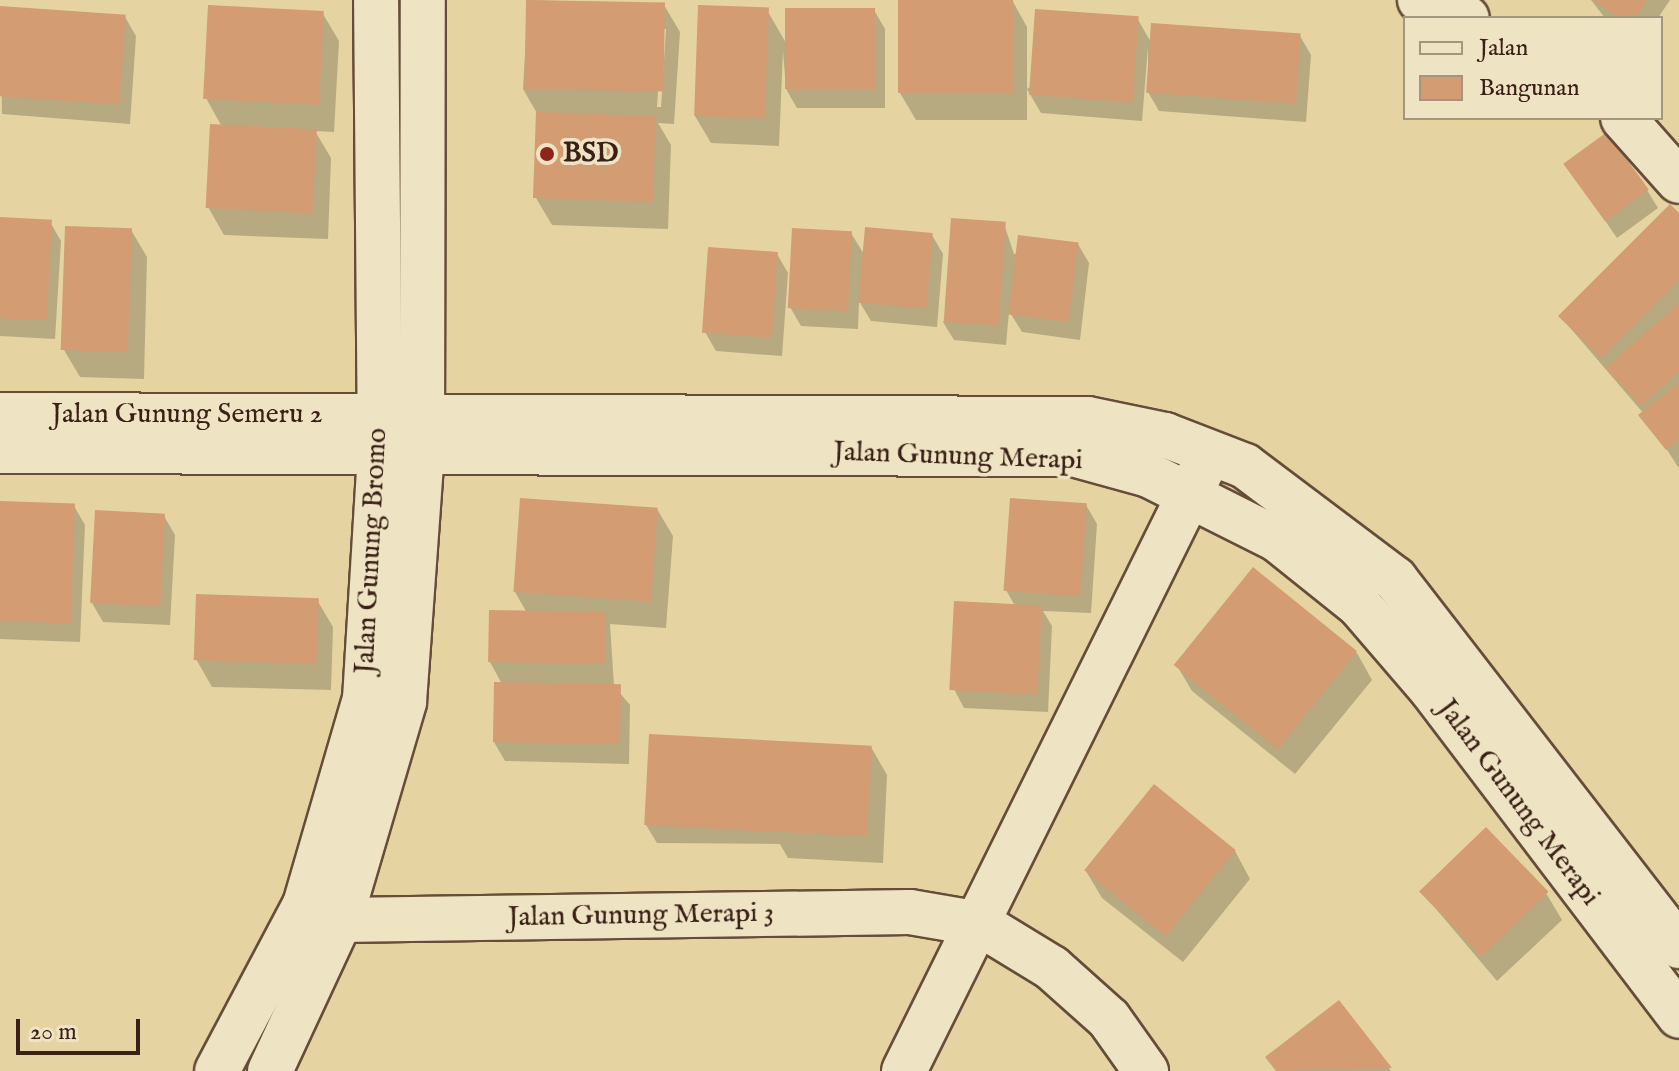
<!DOCTYPE html>
<html>
<head>
<meta charset="utf-8">
<style>
	body { margin:0 }
	#map { position:relative; width:1679px; height:1071px; overflow:hidden; background:#e5d4a1; font-family:"IM FELL English",serif }
	div>[style] { position:absolute }
	[style*='--x'] { left:calc(var(--x)*1px); top:calc(var(--y)*1px); width:calc(var(--w)*1px); rotate:calc(var(--a)*1deg) }
	.shadow>* { inset:0; background:#0003 }
	.building>* { inset:0; background:#d39c73; transform-origin:0 0 }
	.roads { filter:drop-shadow(2px 0 #654d3a) drop-shadow(-2px 0 #654d3a) drop-shadow(0 2px #654d3a) drop-shadow(0 -2px #654d3a) }
	.minor>* { height:44px; margin:-22px; padding:0 22px; transform-origin:22px; border-radius:22px; background:#eee3c2 }
	.dots>* { width:22px; height:22px; translate:-50% -50%; box-sizing:border-box; border:4px solid #eee3c2; border-radius:50% }
	span { translate:-50% -50%; white-space:nowrap; text-align:center; line-height:1.15; -webkit-text-stroke:7px #eee3c2; paint-order:stroke }
	.poi-label { font-size:28px; color:#3a2017; font-weight:700 }
	.left { translate:0 -50%; text-align:left }
	.street-label { font-size:28px; color:#3a2017 }
	.legend { position:absolute; left:1403px; top:16px; width:260px; height:104px; box-sizing:border-box; background:#eee3c2; border:2px solid #a6957e; margin:0; padding:10px 14px; list-style:none; font-size:24px; color:#3a2017 }
	.legend li { display:flex; align-items:center; gap:16px; height:40px }
	.legend b { width:40px; border:2px solid #a6957e }
	.scale { position:absolute; left:16px; top:1019px; width:124px; height:36px; box-sizing:border-box; border:4px solid #3a2017; border-top:0; padding-left:10px; font-size:24px; line-height:28px; white-space:nowrap; color:#3a2017; -webkit-text-stroke:6px #eee3c2; paint-order:stroke }
</style>
</head>
<body>
<div id="map">
	<div class="shadow">
		<i style="clip-path:polygon(evenodd,528px 0,664px 5px,680px 32px,674px 124px,658px 123px,671px 145px,668px 229px,552px 225px,536px 198px,538px 115px,523px 89px,528px 0,662px 29px,666px 29px,661px 107px,657px 107px,662px 29px)"></i>
		<i style="clip-path:polygon(900px 0,1012px 0,1027px 27px,1027px 120px,916px 120px,900px 93px)"></i>
		<i style="clip-path:polygon(1591px 0,1670px 0,1658px 18px,1605px 18px)"></i>
		<i style="clip-path:polygon(0 8px,125px 17px,136px 36px,130px 124px,2px 114px)"></i>
		<i style="clip-path:polygon(767px 10px,786px 43px,874px 10px,885px 29px,885px 108px,797px 108px,786px 89px,783px 51px,779px 146px,711px 143px,695px 116px)"></i>
		<i style="clip-path:polygon(323px 14px,339px 41px,334px 132px,315px 131px,331px 158px,328px 239px,224px 235px,208px 207px,222px 127px,206px 98px)"></i>
		<i style="clip-path:polygon(1137px 18px,1152px 44px,1300px 36px,1311px 55px,1306px 122px,1159px 111px,1148px 92px,1148px 47px,1142px 121px,1041px 113px,1027px 89px)"></i>
		<i style="clip-path:polygon(1566px 164px,1647px 190px,1658px 208px,1617px 238px)"></i>
		<i style="clip-path:polygon(1679px 216px,1679px 467px,1678px 467px,1644px 414px,1560px 316px)"></i>
		<i style="clip-path:polygon(0 219px,50px 222px,61px 241px,55px 339px,0 336px)"></i>
		<i style="clip-path:polygon(1004px 224px,1014px 254px,1078px 244px,1089px 263px,1080px 340px,1022px 332px,1009px 311px,1006px 345px,954px 340px,943px 322px)"></i>
		<i style="clip-path:polygon(131px 230px,147px 257px,144px 379px,80px 377px,64px 350px)"></i>
		<i style="clip-path:polygon(851px 233px,865px 256px,932px 235px,943px 254px,937px 327px,871px 321px,859px 301px,858px 329px,801px 326px,790px 307px)"></i>
		<i style="clip-path:polygon(777px 254px,788px 273px,782px 356px,716px 351px,705px 332px)"></i>
		<i style="clip-path:polygon(0 504px,74px 506px,85px 525px,80px 642px,0 639px)"></i>
		<i style="clip-path:polygon(1086px 505px,1097px 524px,1091px 613px,1043px 611px,1052px 626px,1048px 712px,964px 708px,954px 689px,1015px 606px,1006px 590px)"></i>
		<i style="clip-path:polygon(657px 509px,673px 536px,666px 628px,610px 624px,614px 686px,630px 705px,629px 764px,505px 761px,494px 742px,502px 684px,490px 662px,527px 613px,515px 592px)"></i>
		<i style="clip-path:polygon(164px 516px,175px 535px,170px 625px,103px 622px,92px 603px)"></i>
		<i style="clip-path:polygon(317px 600px,333px 627px,331px 690px,212px 687px,196px 659px)"></i>
		<i style="clip-path:polygon(1357px 653px,1372px 680px,1295px 774px,1192px 691px,1176px 664px)"></i>
		<i style="clip-path:polygon(871px 747px,887px 775px,883px 863px,788px 858px,780px 844px,657px 843px,646px 825px)"></i>
		<i style="clip-path:polygon(1235px 851px,1250px 879px,1183px 962px,1102px 898px,1086px 871px)"></i>
		<i style="clip-path:polygon(1420px 890px,1546px 893px,1562px 920px,1497px 981px)"></i>
		<i style="clip-path:polygon(1338px 1003px,1391px 1071px,1276px 1071px,1268px 1057px)"></i>
	</div>
	<div class="building">
		<i style="left:526px;top:0;width:139px;height:89px;rotate:1deg"></i>
		<i style="left:898px;top:0;width:115px;height:93px"></i>
		<i style="clip-path:polygon(1593px 0,1647px 0,1635px 18px,1620px 18px)"></i>
		<i style="left:208px;top:5px;width:116px;height:94px;rotate:3deg"></i>
		<i style="left:698px;top:5px;width:71px;height:111px;rotate:2deg"></i>
		<i style="left:0;top:6px;width:126px;height:90px;rotate:4deg"></i>
		<i style="left:785px;top:8px;width:90px;height:81px"></i>
		<i style="left:1035px;top:9px;width:104px;height:86px;rotate:4deg"></i>
		<i style="left:1151px;top:23px;width:150px;height:70px;rotate:4deg"></i>
		<i style="left:536px;top:112px;width:120px;height:86px;rotate:2deg"></i>
		<i style="left:210px;top:124px;width:107px;height:84px;rotate:3deg"></i>
		<i style="left:1607px;top:132px;width:71px;height:54px;rotate:54deg"></i>
		<i style="clip-path:polygon(1670px 204px,1679px 213px,1679px 280px,1601px 358px,1558px 316px)"></i>
		<i style="left:0;top:217px;width:52px;height:101px;rotate:3deg"></i>
		<i style="left:951px;top:218px;width:55px;height:104px;rotate:4deg"></i>
		<i style="left:65px;top:226px;width:67px;height:124px;rotate:2deg"></i>
		<i style="left:865px;top:227px;width:68px;height:76px;rotate:5deg"></i>
		<i style="left:792px;top:228px;width:60px;height:80px;rotate:3deg"></i>
		<i style="left:1018px;top:235px;width:61px;height:80px;rotate:7deg"></i>
		<i style="left:708px;top:247px;width:70px;height:86px;rotate:4deg"></i>
		<i style="clip-path:polygon(1679px 303px,1679px 372px,1641px 406px,1606px 368px)"></i>
		<i style="clip-path:polygon(1679px 383px,1679px 439px,1666px 450px,1638px 415px)"></i>
		<i style="left:520px;top:498px;width:138px;height:94px;rotate:4deg"></i>
		<i style="left:1010px;top:498px;width:77px;height:93px;rotate:4deg"></i>
		<i style="left:0;top:501px;width:75px;height:120px;rotate:2deg"></i>
		<i style="left:95px;top:510px;width:70px;height:93px;rotate:3deg"></i>
		<i style="left:1253px;top:567px;width:134px;height:126px;rotate:39deg"></i>
		<i style="left:196px;top:594px;width:123px;height:66px;rotate:2deg"></i>
		<i style="left:954px;top:601px;width:88px;height:89px;rotate:3deg"></i>
		<i style="left:489px;top:610px;width:117px;height:52px;rotate:1deg"></i>
		<i style="left:494px;top:682px;width:127px;height:60px;rotate:1deg"></i>
		<i style="left:649px;top:734px;width:223px;height:91px;rotate:3deg"></i>
		<i style="left:1154px;top:784px;width:105px;height:111px;rotate:39deg"></i>
		<i style="left:1486px;top:827px;width:90px;height:93px;rotate:46deg"></i>
		<i style="clip-path:polygon(1339px 1000px,1392px 1068px,1276px 1071px,1265px 1057px)"></i>
	</div>
	<div class="roads">
		<div class="minor">
			<i style="--x:1420;--y:0;--w:50;--a:21"></i>
			<i style="--x:1623;--y:118;--w:84;--a:48.4"></i>
			<i style="--x:0;--y:415;--w:1088;--a:0.21"></i>
			<i style="--x:1088;--y:419;--w:79;--a:11.7"></i>
			<i style="--x:1165;--y:435;--w:86;--a:21.2"></i>
			<i style="--x:1245;--y:466;--w:188;--a:37"></i>
			<i style="--x:1395;--y:579;--w:464;--a:52.3"></i>
			<i style="--x:0;--y:451;--w:1073;--a:0.16"></i>
			<i style="--x:1073;--y:454;--w:79;--a:15.4"></i>
			<i style="--x:1149;--y:475;--w:144;--a:26.7"></i>
			<i style="--x:1278;--y:540;--w:104;--a:38.7"></i>
			<i style="--x:1359;--y:605;--w:112;--a:49.3"></i>
			<i style="--x:1432;--y:690;--w:409;--a:52.8"></i>
			<i style="--x:315;--y:910;--w:27;--a:22"></i>
			<i style="--x:340;--y:920;--w:570;--a:-0.8"></i>
			<i style="--x:910;--y:912;--w:71;--a:9.7"></i>
			<i style="--x:980;--y:924;--w:84;--a:31.4"></i>
			<i style="--x:1052;--y:968;--w:76;--a:41.8"></i>
			<i style="--x:1109;--y:1019;--w:64;--a:54.6"></i>
			<i style="--x:217;--y:1071;--w:188;--a:-62.1"></i>
			<i style="--x:305;--y:905;--w:215;--a:-73.8"></i>
			<i style="--x:365;--y:699;--w:247;--a:-86.5"></i>
			<i style="--x:380;--y:452;--w:452;--a:-90.5"></i>
			<i style="--x:270;--y:1071;--w:166;--a:-65.1"></i>
			<i style="--x:340;--y:920;--w:227;--a:-73.6"></i>
			<i style="--x:404;--y:702;--w:251;--a:-85.9"></i>
			<i style="--x:422;--y:452;--w:452;--a:-89.9"></i>
			<i style="--x:904;--y:1071;--w:672;--a:-63.66"></i>
		</div>
	</div>
	<div class="dots">
		<i style="left:547px;top:154px;background:#8f2418"></i>
	</div>
	<div class="poi-label">
		<span class="left" style="left:563px;top:154px">BSD</span>
	</div>
	<div class="street-label">
		<span style="left:187px;top:415px">Jalan Gunung Semeru 2</span>
		<span style="left:958px;top:457px;rotate:2deg">Jalan Gunung Merapi</span>
		<span style="left:372px;top:551px;rotate:-87deg">Jalan Gunung Bromo</span>
		<span style="left:1518px;top:803px;rotate:53deg">Jalan Gunung Merapi</span>
		<span style="left:641px;top:916px;rotate:-1deg">Jalan Gunung Merapi 3</span>
	</div>
	<ul class="legend">
	<li><b style="height:10px;background:#eee3c2"></b>Jalan</li>
	<li><b style="height:22px;background:#d39c73"></b>Bangunan</li>
	</ul>
	<div class="scale">20 m</div>
</div>
</body>
</html>
